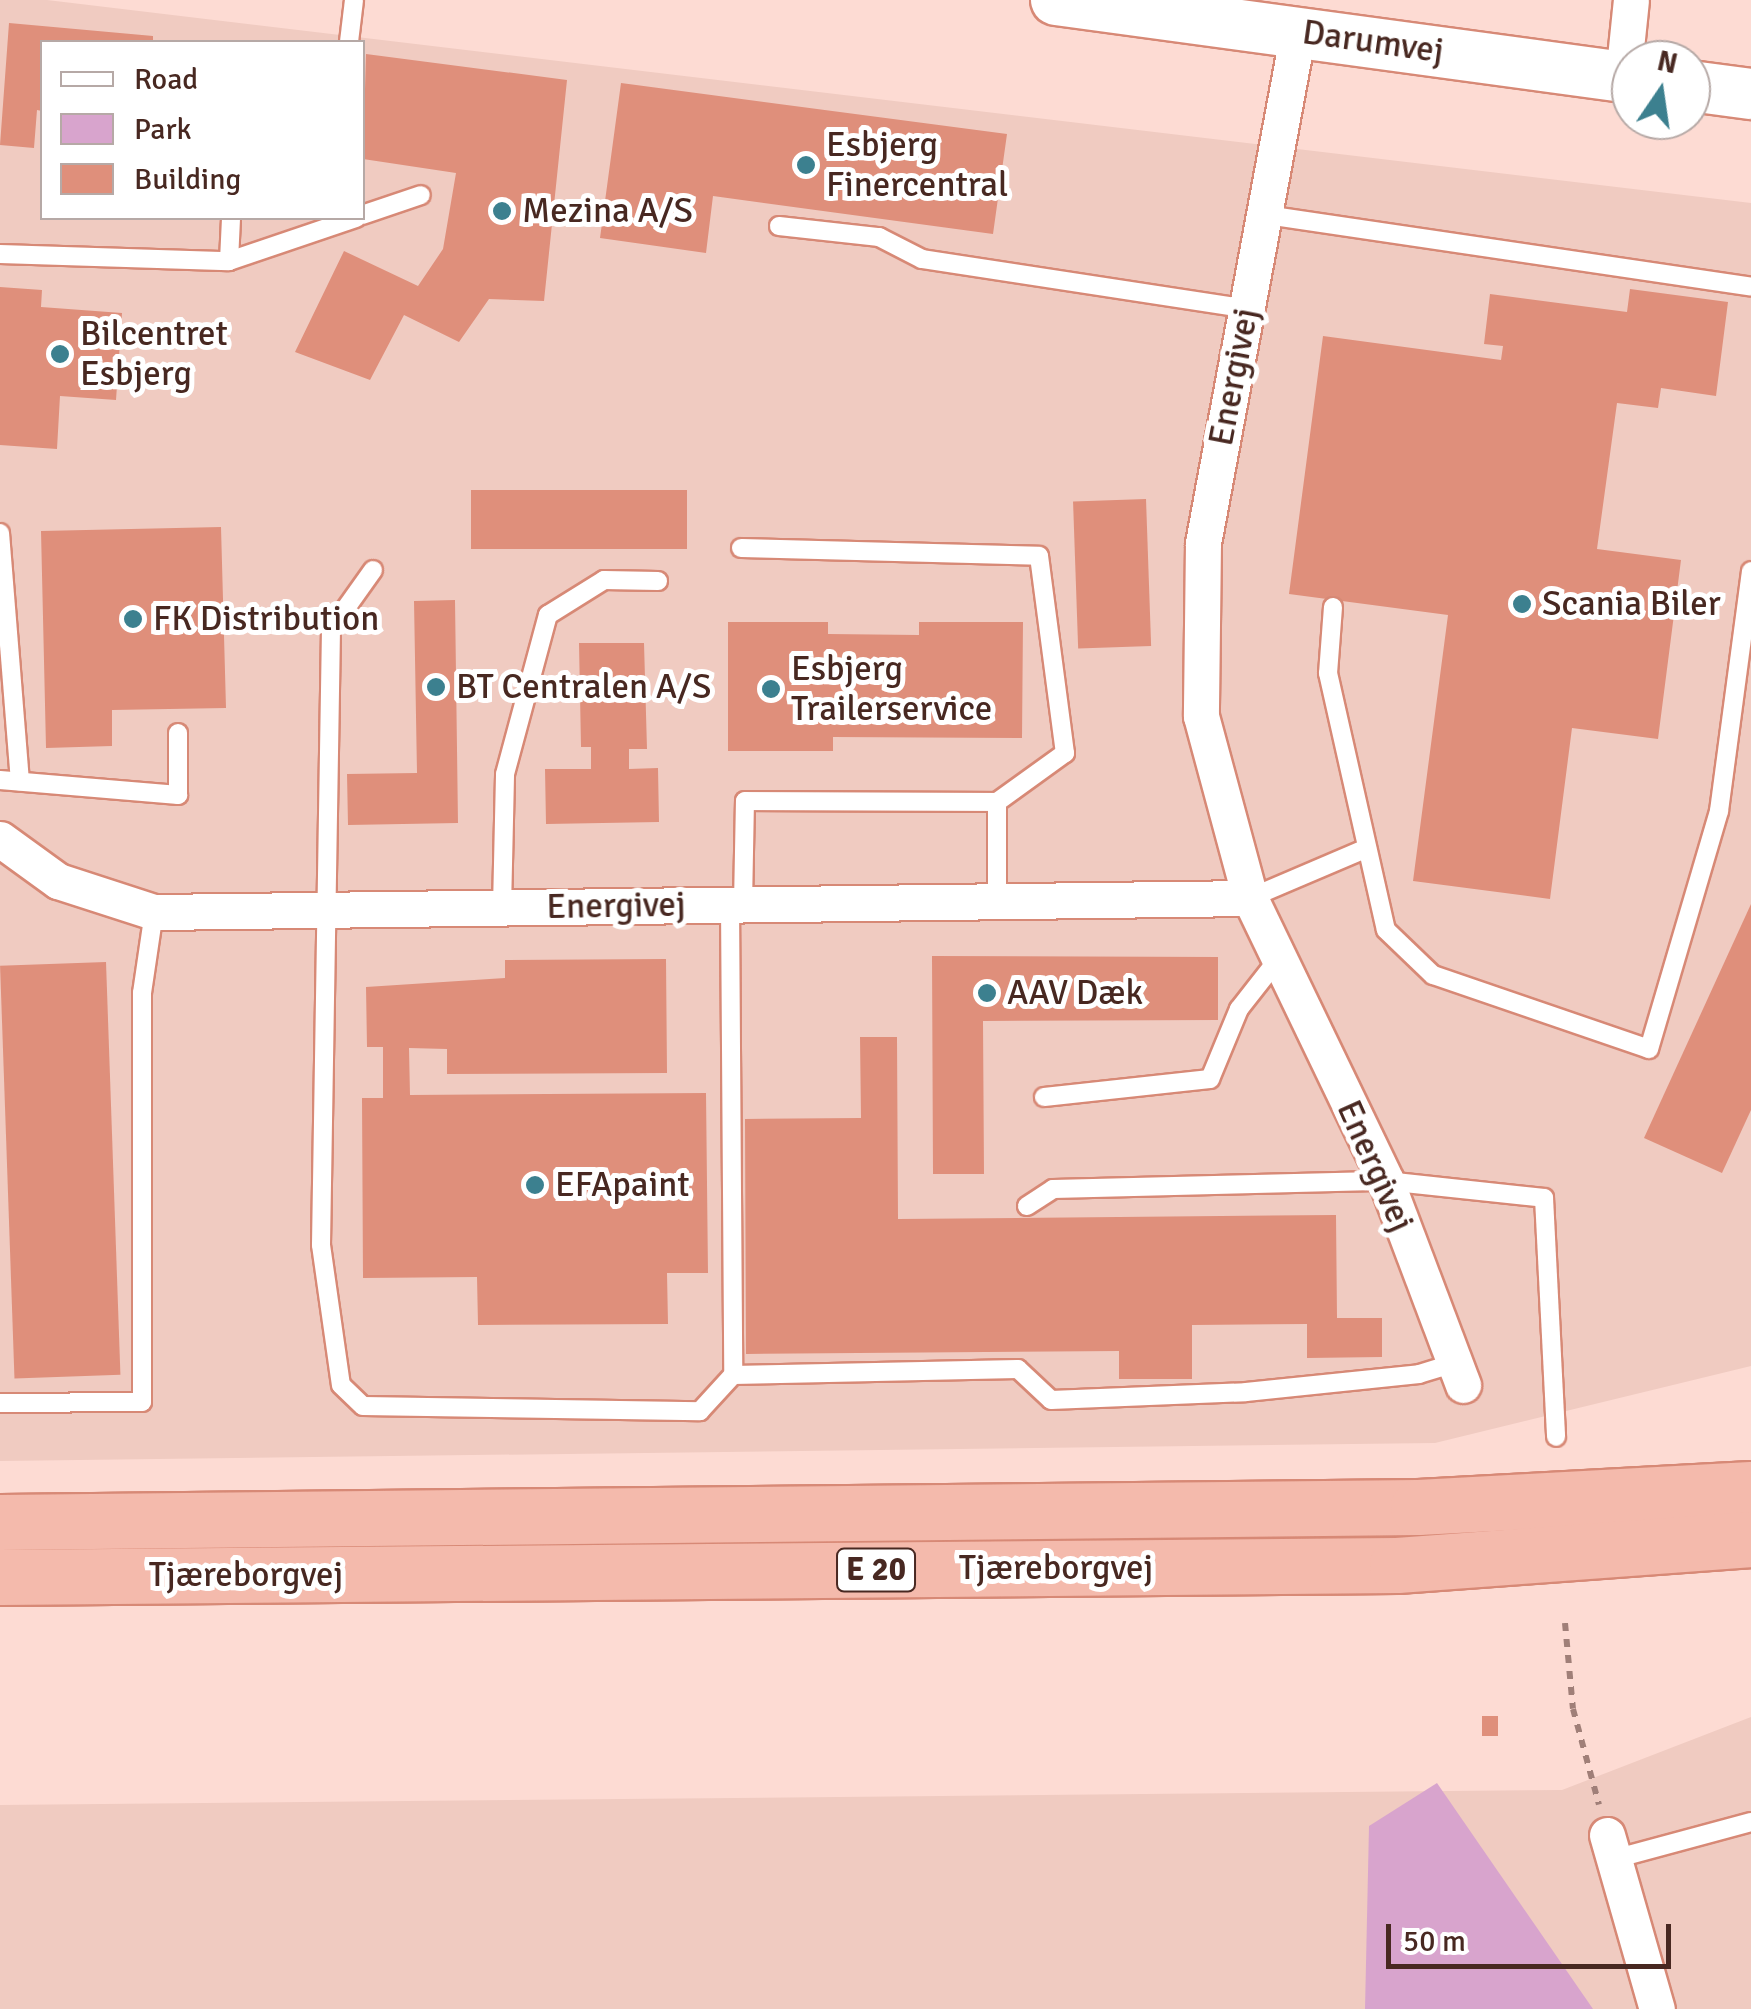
<!DOCTYPE html>
<html>
<head>
<meta charset="utf-8">
<style>
	body { margin:0 }
	#map { position:relative; width:1751px; height:2009px; overflow:hidden; background:#fddbd3; font-family:Signika,sans-serif }
	div>[style] { position:absolute }
	[style*='--x'] { left:calc(var(--x)*1px); top:calc(var(--y)*1px); width:calc(var(--w)*1px); rotate:calc(var(--a)*1deg) }
	.built>* { inset:0; background:#f0cbc1 }
	.green>* { inset:0; background:#d8a4cd }
	.building>* { inset:0; background:#df8f7b; transform-origin:0 0 }
	.path>* { height:6px; margin-top:-3px; transform-origin:0; background:repeating-linear-gradient(90deg,#a07f78 0 8px,transparent 0 16px) }
	.roads { filter:drop-shadow(2px 0 #d78976) drop-shadow(-2px 0 #d78976) drop-shadow(0 2px #d78976) drop-shadow(0 -2px #d78976) }
	.lane>* { height:18px; margin:-9px; padding:0 9px; transform-origin:9px; border-radius:9px; background:#fff }
	.street>* { height:35px; margin:-17.5px; padding:0 17.5px; transform-origin:17.5px; border-radius:17.5px; background:#fff }
	.secondary>* { height:50px; margin:-25px; padding:0 25px; transform-origin:25px; border-radius:25px; background:#fff }
	.highway>* { height:55px; margin:-27.5px; padding:0 27.5px; transform-origin:27.5px; border-radius:27.5px; background:#f4baac }
	.dots>* { width:28px; height:28px; translate:-50% -50%; box-sizing:border-box; border:5px solid #fff; border-radius:50% }
	span { translate:-50% -50%; white-space:nowrap; text-align:center; line-height:1.15; -webkit-text-stroke:10px #fff; paint-order:stroke }
	.shield-label span { padding:2px 8px; background:#fff; border:2px solid; border-radius:8px; -webkit-text-stroke-width:0 }
	.shield-label { font-size:32px; color:#482821; font-weight:700 }
	.street-label { font-size:35px; color:#482821 }
	.poi-label { font-size:35px; color:#482821 }
	.left { translate:0 -50%; text-align:left }
	.legend { position:absolute; left:40px; top:40px; width:325px; height:180px; box-sizing:border-box; background:#fff; border:2px solid #b6a9a6; margin:0; padding:12px 18px; list-style:none; font-size:30px; color:#482821 }
	.legend li { display:flex; align-items:center; gap:20px; height:50px }
	.legend b { width:50px; border:2px solid #b6a9a6 }
	.north { position:absolute; left:1611px; top:40px; width:100px; height:100px; box-sizing:border-box; background:#fff; border:2px solid #b6a9a6; border-radius:50%; rotate:13deg; font-size:28px; font-weight:700; line-height:40px; text-align:center; color:#482821 }
	.north::after { content:''; display:block; margin:auto; width:35px; height:45px; background:#3c808f; clip-path:polygon(50% 0,100% 100%,50% 72%,0 100%) }
	.scale { position:absolute; left:1386px; top:1924px; width:285px; height:45px; box-sizing:border-box; border:5px solid #482821; border-top:0; padding-left:12px; font-size:30px; line-height:35px; white-space:nowrap; color:#482821; -webkit-text-stroke:8px #fff; paint-order:stroke }
</style>
</head>
<body>
<div id="map">
	<div class="built">
		<i style="clip-path:polygon(evenodd,0 0,47px 0,1751px 203px,1751px 1366px,1435px 1443px,0 1461px,0 0,42px 42px,362px 42px,362px 218px,42px 218px,42px 42px)"></i>
		<i style="clip-path:polygon(1751px 1717px,1751px 2009px,0 2009px,0 1805px,1562px 1790px)"></i>
	</div>
	<div class="green">
		<i style="clip-path:polygon(1437px 1783px,1593px 2009px,1365px 2009px,1369px 1826px)"></i>
	</div>
	<div class="building">
		<i style="clip-path:polygon(9px 23px,153px 36px,153px 42px,42px 42px,42px 111px,37px 110px,34px 148px,0 145px)"></i>
		<i style="clip-path:polygon(366px 54px,567px 80px,544px 301px,489px 299px,459px 342px,404px 315px,370px 380px,295px 352px,344px 251px,418px 286px,443px 249px,456px 173px,363px 159px)"></i>
		<i style="clip-path:polygon(621px 83px,1007px 134px,993px 234px,713px 196px,706px 253px,600px 238px)"></i>
		<i style="clip-path:polygon(0 287px,42px 290px,41px 307px,122px 313px,116px 400px,60px 396px,57px 449px,0 445px)"></i>
		<i style="clip-path:polygon(1630px 289px,1728px 302px,1716px 396px,1661px 388px,1658px 408px,1617px 403px,1597px 549px,1681px 560px,1658px 739px,1572px 728px,1550px 899px,1413px 881px,1448px 615px,1289px 594px,1323px 336px,1501px 360px,1503px 346px,1484px 344px,1490px 294px,1627px 312px)"></i>
		<i style="left:687px;top:490px;width:59px;height:216px;rotate:90deg"></i>
		<i style="left:1146px;top:499px;width:147px;height:73px;rotate:88deg"></i>
		<i style="clip-path:polygon(221px 527px,226px 708px,112px 710px,112px 746px,46px 748px,41px 531px)"></i>
		<i style="clip-path:polygon(455px 600px,458px 823px,348px 825px,347px 774px,417px 773px,414px 601px)"></i>
		<i style="clip-path:polygon(728px 622px,828px 622px,828px 634px,919px 635px,919px 622px,1023px 622px,1022px 738px,833px 737px,833px 751px,728px 751px)"></i>
		<i style="clip-path:polygon(579px 643px,644px 643px,647px 749px,629px 749px,629px 769px,658px 768px,659px 822px,546px 824px,545px 769px,591px 769px,591px 747px,581px 747px)"></i>
		<i style="clip-path:polygon(1751px 904px,1751px 1110px,1722px 1173px,1644px 1138px)"></i>
		<i style="clip-path:polygon(932px 956px,1218px 957px,1218px 1020px,983px 1021px,984px 1174px,933px 1174px)"></i>
		<i style="clip-path:polygon(666px 959px,667px 1073px,447px 1074px,447px 1049px,409px 1048px,410px 1095px,706px 1093px,708px 1273px,667px 1273px,668px 1324px,478px 1325px,477px 1277px,363px 1278px,362px 1098px,383px 1098px,383px 1047px,367px 1047px,366px 987px,505px 978px,505px 960px)"></i>
		<i style="left:106px;top:962px;width:413px;height:106px;rotate:88deg"></i>
		<i style="clip-path:polygon(860px 1037px,897px 1037px,898px 1219px,1336px 1215px,1337px 1318px,1382px 1318px,1382px 1357px,1307px 1358px,1307px 1324px,1192px 1325px,1192px 1379px,1119px 1379px,1119px 1351px,746px 1354px,745px 1119px,861px 1118px)"></i>
		<i style="left:1482px;top:1716px;width:16px;height:20px"></i>
	</div>
	<div class="path">
		<i style="--x:1565;--y:1623;--w:86;--a:84.7"></i>
		<i style="--x:1573;--y:1709;--w:99;--a:74.8"></i>
	</div>
	<div class="roads">
		<div class="lane">
			<i style="--x:349;--y:42;--w:42;--a:-83.2"></i>
			<i style="--x:362;--y:215;--w:62;--a:-18.7"></i>
			<i style="--x:1266;--y:215;--w:490;--a:8.4"></i>
			<i style="--x:779;--y:226;--w:101;--a:6.3"></i>
			<i style="--x:879;--y:237;--w:48;--a:27.1"></i>
			<i style="--x:922;--y:259;--w:329;--a:8.7"></i>
			<i style="--x:0;--y:254;--w:229;--a:1.8"></i>
			<i style="--x:229;--y:261;--w:43;--a:-87.3"></i>
			<i style="--x:229;--y:261;--w:134;--a:-18.7"></i>
			<i style="--x:0;--y:533;--w:249;--a:85.4"></i>
			<i style="--x:741;--y:548;--w:298;--a:1.5"></i>
			<i style="--x:1039;--y:556;--w:199;--a:82.5"></i>
			<i style="--x:1065;--y:753;--w:84;--a:144.2"></i>
			<i style="--x:373;--y:570;--w:72;--a:125.4"></i>
			<i style="--x:331;--y:629;--w:616;--a:90.93"></i>
			<i style="--x:321;--y:1245;--w:141;--a:81.9"></i>
			<i style="--x:341;--y:1385;--w:30;--a:44"></i>
			<i style="--x:363;--y:1406;--w:337;--a:0.9"></i>
			<i style="--x:700;--y:1411;--w:49;--a:-47.5"></i>
			<i style="--x:733;--y:1375;--w:285;--a:-1.2"></i>
			<i style="--x:1018;--y:1369;--w:45;--a:43.2"></i>
			<i style="--x:1051;--y:1400;--w:195;--a:-2.3"></i>
			<i style="--x:1246;--y:1392;--w:174;--a:-5.9"></i>
			<i style="--x:1419;--y:1374;--w:38;--a:-17"></i>
			<i style="--x:1333;--y:607;--w:66;--a:94.3"></i>
			<i style="--x:1328;--y:673;--w:263;--a:77.3"></i>
			<i style="--x:1386;--y:930;--w:65;--a:43.8"></i>
			<i style="--x:1433;--y:975;--w:228;--a:18.9"></i>
			<i style="--x:1649;--y:1049;--w:248;--a:-73.6"></i>
			<i style="--x:1719;--y:811;--w:242;--a:-82.4"></i>
			<i style="--x:0;--y:780;--w:179;--a:4.8"></i>
			<i style="--x:178;--y:795;--w:62;--a:-90"></i>
			<i style="--x:1250;--y:898;--w:127;--a:-23.1"></i>
			<i style="--x:730;--y:904;--w:471;--a:89.6"></i>
			<i style="--x:743;--y:904;--w:103;--a:-88.9"></i>
			<i style="--x:745;--y:801;--w:252;--a:0.2"></i>
			<i style="--x:997;--y:802;--w:99;--a:90"></i>
			<i style="--x:502;--y:908;--w:134;--a:-88.7"></i>
			<i style="--x:505;--y:774;--w:165;--a:-74.9"></i>
			<i style="--x:548;--y:615;--w:66;--a:-32"></i>
			<i style="--x:604;--y:580;--w:54;--a:1.1"></i>
			<i style="--x:1044;--y:1097;--w:167;--a:-6.2"></i>
			<i style="--x:1210;--y:1079;--w:76;--a:-67.5"></i>
			<i style="--x:1239;--y:1009;--w:65;--a:-51.9"></i>
			<i style="--x:1027;--y:1206;--w:31;--a:-33"></i>
			<i style="--x:1053;--y:1189;--w:333;--a:-1.4"></i>
			<i style="--x:1386;--y:1181;--w:159;--a:6.1"></i>
			<i style="--x:1544;--y:1198;--w:239;--a:87.1"></i>
			<i style="--x:0;--y:1403;--w:142;--a:-0.4"></i>
			<i style="--x:142;--y:1402;--w:409;--a:-90"></i>
			<i style="--x:142;--y:993;--w:82;--a:-81.6"></i>
			<i style="--x:1614;--y:1859;--w:142;--a:-15.1"></i>
		</div>
		<div class="street">
			<i style="--x:1298;--y:32;--w:520;--a:100.53"></i>
			<i style="--x:1203;--y:543;--w:173;--a:90.7"></i>
			<i style="--x:1201;--y:716;--w:188;--a:74.9"></i>
			<i style="--x:1250;--y:898;--w:314;--a:64.3"></i>
			<i style="--x:1386;--y:1181;--w:218;--a:69.3"></i>
			<i style="--x:1623;--y:77;--w:77;--a:-84.1"></i>
			<i style="--x:0;--y:839;--w:72;--a:35.9"></i>
			<i style="--x:58;--y:881;--w:101;--a:17.9"></i>
			<i style="--x:154;--y:912;--w:1096;--a:-0.73"></i>
			<i style="--x:1607;--y:1835;--w:181;--a:74"></i>
		</div>
		<div class="secondary">
			<i style="--x:1056;--y:0;--w:580;--a:7.73"></i>
			<i style="--x:1691;--y:86;--w:61;--a:7.6"></i>
		</div>
		<div class="highway">
			<i style="--x:0;--y:1522;--w:1418;--a:-0.61"></i>
			<i style="--x:1418;--y:1507;--w:333;--a:-3.1"></i>
			<i style="--x:0;--y:1577;--w:1397;--a:-0.49"></i>
			<i style="--x:1397;--y:1565;--w:355;--a:-4.2"></i>
		</div>
	</div>
	<div class="dots">
		<i style="left:806px;top:165px;background:#3c808f"></i>
		<i style="left:502px;top:211px;background:#3c808f"></i>
		<i style="left:60px;top:354px;background:#3c808f"></i>
		<i style="left:1522px;top:604px;background:#3c808f"></i>
		<i style="left:133px;top:619px;background:#3c808f"></i>
		<i style="left:436px;top:687px;background:#3c808f"></i>
		<i style="left:771px;top:689px;background:#3c808f"></i>
		<i style="left:987px;top:993px;background:#3c808f"></i>
		<i style="left:535px;top:1185px;background:#3c808f"></i>
	</div>
	<div class="shield-label">
		<span style="left:876px;top:1570px">E 20</span>
	</div>
	<div class="street-label">
		<span style="left:1373px;top:42px;rotate:8deg">Darumvej</span>
		<span style="left:1234px;top:377px;rotate:-79deg">Energivej</span>
		<span style="left:616px;top:906px;rotate:-1deg">Energivej</span>
		<span style="left:1375px;top:1166px;rotate:66deg">Energivej</span>
		<span style="left:1056px;top:1568px">Tjæreborgvej</span>
		<span style="left:246px;top:1575px">Tjæreborgvej</span>
	</div>
	<div class="poi-label">
		<span class="left" style="left:826px;top:165px">Esbjerg<br>Finercentral</span>
		<span class="left" style="left:522px;top:211px">Mezina A/S</span>
		<span class="left" style="left:80px;top:354px">Bilcentret<br>Esbjerg</span>
		<span class="left" style="left:1542px;top:604px">Scania Biler</span>
		<span class="left" style="left:153px;top:619px">FK Distribution</span>
		<span class="left" style="left:791px;top:689px">Esbjerg<br>Trailerservice</span>
		<span class="left" style="left:456px;top:687px">BT Centralen A/S</span>
		<span class="left" style="left:1007px;top:993px">AAV Dæk</span>
		<span class="left" style="left:555px;top:1185px">EFApaint</span>
	</div>
	<ul class="legend">
	<li><b style="height:12px;background:#fff"></b>Road</li>
	<li><b style="height:28px;background:#d8a4cd"></b>Park</li>
	<li><b style="height:28px;background:#df8f7b"></b>Building</li>
	</ul>
	<div class="north">N</div>
	<div class="scale">50 m</div>
</div>
</body>
</html>
